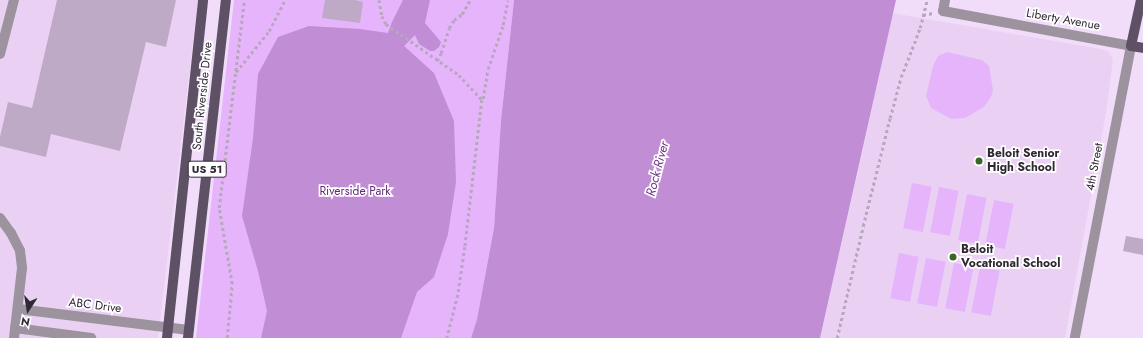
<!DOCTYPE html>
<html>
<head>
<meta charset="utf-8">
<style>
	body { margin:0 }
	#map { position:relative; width:1143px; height:338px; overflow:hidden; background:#f1ddfa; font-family:Jost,sans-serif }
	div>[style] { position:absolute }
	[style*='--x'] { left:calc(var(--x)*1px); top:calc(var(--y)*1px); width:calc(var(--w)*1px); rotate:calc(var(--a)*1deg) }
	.built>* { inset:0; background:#ead1f4 }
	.green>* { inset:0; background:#e6b4fb; transform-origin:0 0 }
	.water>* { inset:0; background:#c18ed5 }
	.building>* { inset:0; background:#beaac6 }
	.path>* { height:2.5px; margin-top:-1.25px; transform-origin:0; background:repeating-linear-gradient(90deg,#b7a7be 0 3px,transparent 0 6px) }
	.minor>* { height:10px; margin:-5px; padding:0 5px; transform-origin:5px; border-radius:5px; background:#9c939f }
	.major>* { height:10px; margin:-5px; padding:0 5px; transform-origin:5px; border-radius:5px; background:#5f5165 }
	.dots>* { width:11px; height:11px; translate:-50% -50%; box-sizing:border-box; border:2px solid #fff; border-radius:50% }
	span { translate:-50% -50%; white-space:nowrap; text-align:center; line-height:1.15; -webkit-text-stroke:3.5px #fff; paint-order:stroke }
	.shield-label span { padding:1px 3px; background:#fff; border:1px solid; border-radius:3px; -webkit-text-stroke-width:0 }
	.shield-label { font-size:11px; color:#302934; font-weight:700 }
	.street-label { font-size:12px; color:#302934 }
	.poi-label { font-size:12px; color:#302934; font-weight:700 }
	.left { translate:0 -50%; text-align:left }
	.park-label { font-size:12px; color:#65267a }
	.water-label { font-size:13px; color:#723488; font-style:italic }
	.north { position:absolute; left:8px; top:290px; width:40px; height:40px; -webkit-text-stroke:3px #fff; paint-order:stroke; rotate:192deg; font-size:11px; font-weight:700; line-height:16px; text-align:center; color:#302934 }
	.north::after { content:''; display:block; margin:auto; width:14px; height:18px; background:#302934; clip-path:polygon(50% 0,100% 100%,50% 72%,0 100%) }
</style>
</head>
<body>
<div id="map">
	<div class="built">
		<i style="clip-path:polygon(0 0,198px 0,158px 338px,0 338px)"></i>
		<i style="clip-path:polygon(892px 13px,1101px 49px,1109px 52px,1113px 60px,1106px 113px,1065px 338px,820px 338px,866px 136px)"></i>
	</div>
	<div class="green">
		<i style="clip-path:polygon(234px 0,514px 0,501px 120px,494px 228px,477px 319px,471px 338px,196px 338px)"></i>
		<i style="clip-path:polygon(947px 52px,982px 60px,989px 66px,993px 90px,991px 97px,984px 107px,965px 118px,951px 119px,931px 108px,926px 96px,933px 66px,938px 56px)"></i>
		<i style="left:912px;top:183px;width:20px;height:46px;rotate:11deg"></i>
		<i style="left:939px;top:187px;width:20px;height:46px;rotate:11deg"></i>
		<i style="left:967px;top:194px;width:20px;height:47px;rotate:11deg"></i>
		<i style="left:994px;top:200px;width:20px;height:46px;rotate:11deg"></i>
		<i style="left:899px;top:253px;width:20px;height:46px;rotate:11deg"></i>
		<i style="left:926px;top:258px;width:20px;height:46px;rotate:11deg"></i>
		<i style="left:954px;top:263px;width:20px;height:46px;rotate:11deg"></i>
		<i style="left:980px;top:267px;width:20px;height:46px;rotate:11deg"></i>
	</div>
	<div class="water">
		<i style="clip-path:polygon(403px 0,430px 0,425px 23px,441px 42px,439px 47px,434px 51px,430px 51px,419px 44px,415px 35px,404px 46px,434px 73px,454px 121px,456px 182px,448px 234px,434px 277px,417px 292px,401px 338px,261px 338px,267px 311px,258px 271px,242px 216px,253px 138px,258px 74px,278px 37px,309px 26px,360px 29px,388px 33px,392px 22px)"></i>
		<i style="clip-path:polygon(514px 0,896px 0,820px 338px,471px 338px,477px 319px,494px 228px,501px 120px)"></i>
	</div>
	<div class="building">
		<i style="clip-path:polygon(57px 0,176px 0,166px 47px,146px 42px,120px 151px,51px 134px,46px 157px,0 146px,0 137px,8px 102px,32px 108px)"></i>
		<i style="clip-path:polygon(325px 0,355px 0,363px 2px,360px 23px,322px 18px)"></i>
		<i style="clip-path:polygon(1126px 236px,1143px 239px,1143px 255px,1123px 251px)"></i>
	</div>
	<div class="path">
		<i style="--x:379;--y:0;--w:16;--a:79"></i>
		<i style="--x:382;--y:16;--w:9;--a:63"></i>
		<i style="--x:386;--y:24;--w:89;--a:34.9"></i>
		<i style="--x:459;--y:75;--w:34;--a:47"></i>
		<i style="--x:482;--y:100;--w:148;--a:96.6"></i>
		<i style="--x:465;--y:247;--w:49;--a:98.3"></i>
		<i style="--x:458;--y:295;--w:44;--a:104.3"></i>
		<i style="--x:923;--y:15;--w:10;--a:-11"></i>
		<i style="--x:437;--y:61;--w:9;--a:-63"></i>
		<i style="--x:441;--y:53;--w:26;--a:-72"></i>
		<i style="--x:449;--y:28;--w:9;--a:-58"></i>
		<i style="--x:454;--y:20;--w:10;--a:-37"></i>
		<i style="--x:462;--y:14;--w:16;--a:-60"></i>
		<i style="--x:236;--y:72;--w:53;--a:-51.2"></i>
		<i style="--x:269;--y:31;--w:35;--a:-63"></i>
		<i style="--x:483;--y:99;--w:30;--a:-81"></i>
		<i style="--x:488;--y:69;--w:46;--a:-71.2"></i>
		<i style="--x:503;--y:25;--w:25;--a:-79"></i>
		<i style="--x:227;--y:338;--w:54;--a:-84.7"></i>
		<i style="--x:232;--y:284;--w:77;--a:-99.7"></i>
		<i style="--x:219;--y:208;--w:209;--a:-83.1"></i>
		<i style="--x:837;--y:338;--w:115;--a:-76.9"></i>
		<i style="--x:863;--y:226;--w:111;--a:-76"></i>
		<i style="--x:890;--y:118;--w:42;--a:-75"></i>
		<i style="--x:901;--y:77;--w:53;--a:-68.8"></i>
		<i style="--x:920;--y:28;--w:29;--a:-76"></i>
	</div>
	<div class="minor">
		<i style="--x:945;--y:0;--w:11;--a:100"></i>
		<i style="--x:943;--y:11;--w:191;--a:10.5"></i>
		<i style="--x:1131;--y:46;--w:297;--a:100.9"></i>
		<i style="--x:0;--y:54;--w:56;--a:-75.5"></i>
		<i style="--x:0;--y:218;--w:19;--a:54"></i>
		<i style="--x:11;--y:233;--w:20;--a:63"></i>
		<i style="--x:20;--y:251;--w:17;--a:83"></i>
		<i style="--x:22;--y:268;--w:70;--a:96.5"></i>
		<i style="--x:18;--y:309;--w:172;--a:7"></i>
		<i style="--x:15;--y:328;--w:77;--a:7.5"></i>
	</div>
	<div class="major">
		<i style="--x:1141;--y:0;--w:47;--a:102.3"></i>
		<i style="--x:1131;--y:46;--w:12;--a:9"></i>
		<i style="--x:167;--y:338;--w:340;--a:-83.9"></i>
		<i style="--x:188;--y:338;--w:340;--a:-83.6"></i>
	</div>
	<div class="dots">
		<i style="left:979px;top:161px;background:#3a6522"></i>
		<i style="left:953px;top:257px;background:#3a6522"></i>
	</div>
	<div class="shield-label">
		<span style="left:207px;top:169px">US 51</span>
	</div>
	<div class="street-label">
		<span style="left:1063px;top:20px;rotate:10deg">Liberty Avenue</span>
		<span style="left:203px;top:96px;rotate:-84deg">South Riverside Drive</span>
		<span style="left:1095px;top:167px;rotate:-79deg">4th Street</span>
		<span style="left:95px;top:306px;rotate:7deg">ABC Drive</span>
	</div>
	<div class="poi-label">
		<span class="left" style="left:987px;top:161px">Beloit Senior<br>High School</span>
		<span class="left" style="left:961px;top:257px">Beloit<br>Vocational School</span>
	</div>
	<div class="park-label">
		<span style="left:355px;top:192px">Riverside Park</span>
	</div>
	<div class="water-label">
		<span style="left:658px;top:169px;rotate:-75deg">Rock River</span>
	</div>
	<div class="north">N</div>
</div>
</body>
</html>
